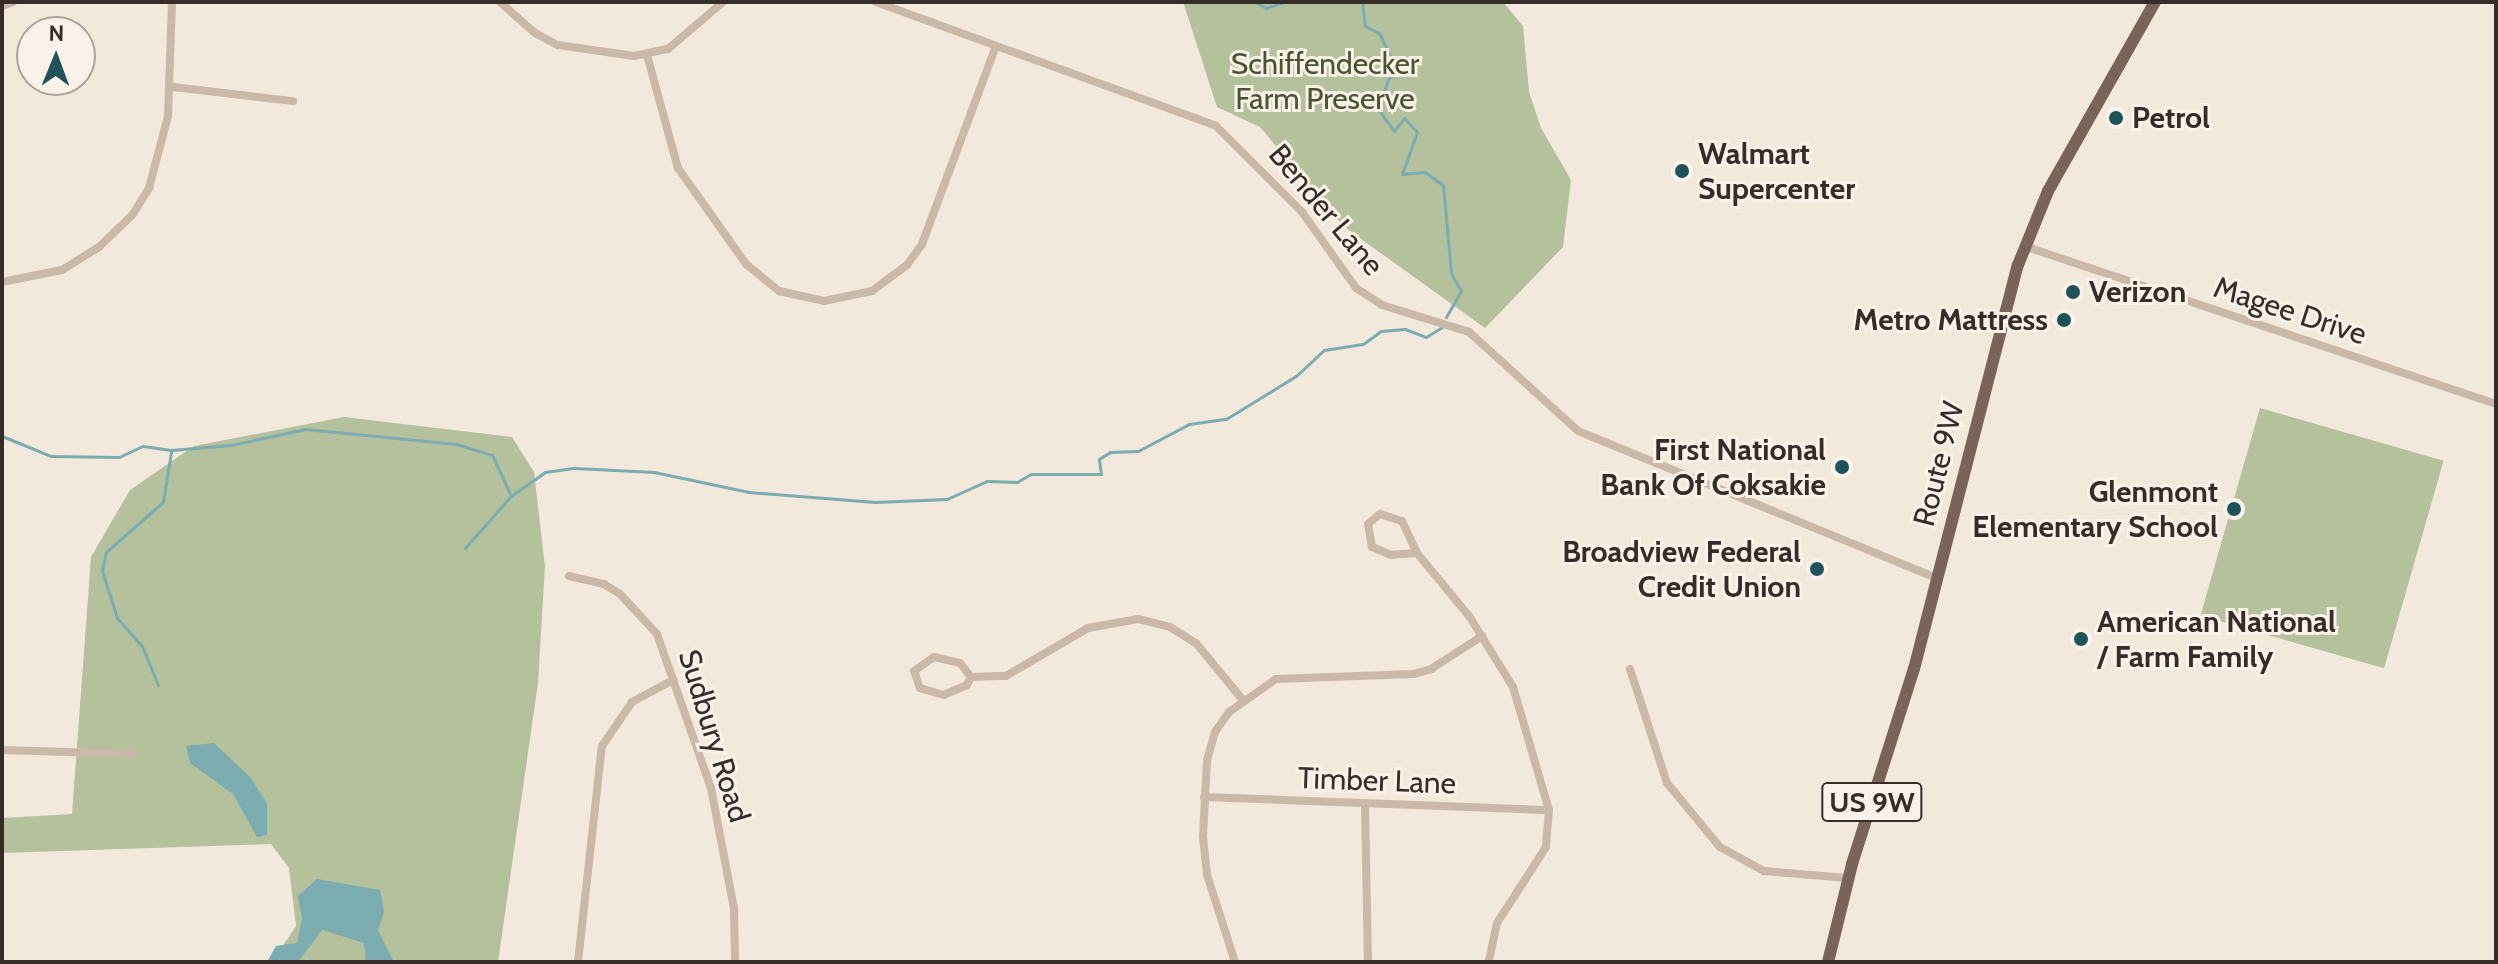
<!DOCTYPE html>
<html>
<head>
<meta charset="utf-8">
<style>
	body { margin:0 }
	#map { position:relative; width:2498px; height:964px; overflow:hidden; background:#f2e8dc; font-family:Cabin,sans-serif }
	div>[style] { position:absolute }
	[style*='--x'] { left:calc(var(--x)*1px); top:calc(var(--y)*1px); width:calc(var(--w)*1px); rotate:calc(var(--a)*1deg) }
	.green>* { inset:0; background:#b4c19c; transform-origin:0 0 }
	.water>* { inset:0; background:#7bacaf }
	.stream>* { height:3px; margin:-1.5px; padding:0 1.5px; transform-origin:1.5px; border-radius:1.5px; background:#7bacaf }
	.street>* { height:8px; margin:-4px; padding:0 4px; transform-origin:4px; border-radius:4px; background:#cab8a8 }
	.primary>* { height:12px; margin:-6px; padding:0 6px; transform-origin:6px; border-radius:6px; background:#796459 }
	.dots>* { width:22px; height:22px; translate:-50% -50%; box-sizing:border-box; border:4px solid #faf2e8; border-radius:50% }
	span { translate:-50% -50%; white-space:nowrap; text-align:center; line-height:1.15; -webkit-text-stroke:6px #faf2e8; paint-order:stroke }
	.shield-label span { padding:2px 6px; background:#faf2e8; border:2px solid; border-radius:6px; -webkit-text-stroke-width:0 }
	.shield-label { font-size:28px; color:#372d28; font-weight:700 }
	.park-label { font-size:30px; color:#45552c }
	.poi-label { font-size:30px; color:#372d28; font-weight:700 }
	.left { translate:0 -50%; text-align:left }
	.right { translate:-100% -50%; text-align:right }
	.street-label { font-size:30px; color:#372d28 }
	.frame { position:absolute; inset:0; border:4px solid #372d28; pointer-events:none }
	.north { position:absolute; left:16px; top:16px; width:80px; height:80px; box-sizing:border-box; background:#faf2e8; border:2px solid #aca39b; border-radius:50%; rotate:1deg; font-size:22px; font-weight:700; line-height:32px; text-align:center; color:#372d28 }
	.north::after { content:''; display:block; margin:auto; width:28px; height:36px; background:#1d5359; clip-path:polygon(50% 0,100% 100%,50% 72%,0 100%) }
</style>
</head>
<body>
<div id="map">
	<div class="green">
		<i style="clip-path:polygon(1183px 2px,1503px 2px,1523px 26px,1529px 92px,1541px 128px,1571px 180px,1563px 247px,1485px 328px,1343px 226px,1260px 127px,1217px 107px)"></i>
		<i style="left:2260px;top:408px;width:191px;height:216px;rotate:16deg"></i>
		<i style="clip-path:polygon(344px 417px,512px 437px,534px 472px,545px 566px,538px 683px,498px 962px,272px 962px,296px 926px,289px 868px,271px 844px,2px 853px,2px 818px,72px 814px,91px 557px,130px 490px,194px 446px)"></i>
	</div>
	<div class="water">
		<i style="clip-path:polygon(214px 743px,250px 777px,267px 803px,267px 835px,257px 837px,233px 794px,190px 763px,186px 746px)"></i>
		<i style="clip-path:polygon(317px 879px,380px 890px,384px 912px,378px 930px,394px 962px,366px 962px,364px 943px,322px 930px,298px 962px,267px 962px,276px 946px,297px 943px,302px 918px,298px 896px)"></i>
	</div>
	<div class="stream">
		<i style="--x:1256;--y:2;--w:12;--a:31"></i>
		<i style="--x:1266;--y:8;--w:18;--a:-19"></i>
		<i style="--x:1362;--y:2;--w:24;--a:83"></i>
		<i style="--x:1365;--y:26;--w:16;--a:27"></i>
		<i style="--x:1379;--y:33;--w:42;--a:63.4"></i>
		<i style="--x:1398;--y:71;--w:13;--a:141"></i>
		<i style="--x:1388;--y:79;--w:32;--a:108"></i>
		<i style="--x:1378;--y:109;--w:27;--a:54"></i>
		<i style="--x:1394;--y:131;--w:16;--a:-52"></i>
		<i style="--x:1404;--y:118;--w:19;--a:47"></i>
		<i style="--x:1417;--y:132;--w:45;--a:109.7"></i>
		<i style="--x:1402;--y:174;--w:23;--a:-5"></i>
		<i style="--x:1425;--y:172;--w:22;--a:36"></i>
		<i style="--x:1443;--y:185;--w:88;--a:84.8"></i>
		<i style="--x:1451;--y:273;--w:21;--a:61"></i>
		<i style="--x:1461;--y:291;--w:30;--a:120"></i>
		<i style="--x:2;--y:436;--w:53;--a:22.2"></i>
		<i style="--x:51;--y:456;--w:68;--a:0.8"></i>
		<i style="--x:119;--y:457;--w:26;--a:-25"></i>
		<i style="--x:143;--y:446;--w:28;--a:8"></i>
		<i style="--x:171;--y:450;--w:60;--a:-4.8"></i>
		<i style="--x:231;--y:445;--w:76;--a:-12.2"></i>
		<i style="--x:305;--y:429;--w:152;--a:5.7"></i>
		<i style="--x:456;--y:444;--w:38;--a:17"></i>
		<i style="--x:492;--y:455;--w:45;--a:65.1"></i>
		<i style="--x:511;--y:496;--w:42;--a:-35.2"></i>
		<i style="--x:545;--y:472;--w:30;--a:-8"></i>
		<i style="--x:575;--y:468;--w:79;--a:2.9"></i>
		<i style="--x:654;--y:472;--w:97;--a:11.9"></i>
		<i style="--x:749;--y:492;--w:126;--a:4.5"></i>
		<i style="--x:875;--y:502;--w:72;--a:-2.4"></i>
		<i style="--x:947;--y:499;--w:44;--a:-24.2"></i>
		<i style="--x:987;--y:481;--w:30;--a:2"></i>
		<i style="--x:1017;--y:482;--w:16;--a:-30"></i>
		<i style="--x:1031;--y:474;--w:70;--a:0"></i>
		<i style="--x:1101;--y:474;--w:15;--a:-98"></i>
		<i style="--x:1099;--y:459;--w:13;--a:-32"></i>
		<i style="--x:1110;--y:452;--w:28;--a:-2"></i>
		<i style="--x:1138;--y:451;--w:58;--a:-27.9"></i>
		<i style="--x:1189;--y:424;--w:37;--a:-8"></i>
		<i style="--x:1226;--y:419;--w:82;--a:-31.6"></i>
		<i style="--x:1296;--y:376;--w:38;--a:-43"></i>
		<i style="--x:1324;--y:350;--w:39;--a:-9"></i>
		<i style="--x:1363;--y:344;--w:22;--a:-36"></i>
		<i style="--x:1381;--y:331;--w:24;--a:-5"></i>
		<i style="--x:1405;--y:329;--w:22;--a:21"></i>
		<i style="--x:1426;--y:337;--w:19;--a:-32"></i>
		<i style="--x:465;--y:548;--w:68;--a:-48.6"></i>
		<i style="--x:158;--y:685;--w:42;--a:-112.3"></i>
		<i style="--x:142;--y:646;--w:38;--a:-132"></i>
		<i style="--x:117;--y:618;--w:49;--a:-107.7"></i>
		<i style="--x:102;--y:571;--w:19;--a:-78"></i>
		<i style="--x:106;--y:552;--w:76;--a:-41.3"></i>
		<i style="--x:163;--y:502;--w:51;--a:-80.9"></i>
	</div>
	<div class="street">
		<i style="--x:500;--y:2;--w:47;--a:41.5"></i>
		<i style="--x:535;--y:33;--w:26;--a:28"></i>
		<i style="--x:558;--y:45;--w:77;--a:8.2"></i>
		<i style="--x:634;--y:56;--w:35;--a:-12"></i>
		<i style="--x:668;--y:49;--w:72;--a:-40.5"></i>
		<i style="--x:876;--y:2;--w:362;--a:20"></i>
		<i style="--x:1216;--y:126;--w:122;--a:45"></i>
		<i style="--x:1302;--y:212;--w:93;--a:54.6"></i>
		<i style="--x:1356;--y:288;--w:31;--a:33"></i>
		<i style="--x:1382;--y:305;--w:91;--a:17.2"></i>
		<i style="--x:1469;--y:332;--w:147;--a:42.2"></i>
		<i style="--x:1578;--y:431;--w:388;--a:22.3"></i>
		<i style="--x:2;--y:6;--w:12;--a:-20"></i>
		<i style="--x:647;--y:55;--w:117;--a:74.7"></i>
		<i style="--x:678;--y:168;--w:118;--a:54.7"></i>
		<i style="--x:746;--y:264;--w:43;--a:39.3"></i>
		<i style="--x:779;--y:291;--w:46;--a:12.5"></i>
		<i style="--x:824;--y:301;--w:49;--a:-11.8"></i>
		<i style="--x:872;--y:291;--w:44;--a:-36.6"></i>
		<i style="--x:907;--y:265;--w:26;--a:-54"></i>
		<i style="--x:922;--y:244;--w:211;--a:-69.5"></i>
		<i style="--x:173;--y:87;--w:121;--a:6.7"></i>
		<i style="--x:2024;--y:246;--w:498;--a:18.5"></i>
		<i style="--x:2;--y:282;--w:61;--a:-11.3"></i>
		<i style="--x:62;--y:270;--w:44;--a:-31.9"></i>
		<i style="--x:99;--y:247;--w:47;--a:-44.1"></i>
		<i style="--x:133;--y:214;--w:31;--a:-58"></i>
		<i style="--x:149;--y:188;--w:74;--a:-75.2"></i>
		<i style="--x:168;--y:116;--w:114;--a:-88"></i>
		<i style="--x:1380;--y:514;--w:23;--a:18"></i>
		<i style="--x:1402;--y:521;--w:35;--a:65"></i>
		<i style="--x:1417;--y:553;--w:26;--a:176"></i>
		<i style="--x:1391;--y:555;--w:21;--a:-157"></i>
		<i style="--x:1372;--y:547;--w:23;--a:-100"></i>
		<i style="--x:1368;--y:524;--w:16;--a:-40"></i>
		<i style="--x:1417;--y:553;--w:82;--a:50.5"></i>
		<i style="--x:1469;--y:616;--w:84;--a:58.2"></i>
		<i style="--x:1513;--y:687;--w:128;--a:73.7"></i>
		<i style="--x:1549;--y:810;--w:37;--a:95"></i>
		<i style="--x:1546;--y:847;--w:90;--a:122.8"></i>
		<i style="--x:1497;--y:923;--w:40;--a:102"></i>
		<i style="--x:569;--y:576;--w:36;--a:13"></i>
		<i style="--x:604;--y:584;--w:19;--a:32"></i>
		<i style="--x:620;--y:594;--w:54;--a:47.2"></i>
		<i style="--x:657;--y:634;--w:163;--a:70.7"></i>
		<i style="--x:711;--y:788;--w:123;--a:79.2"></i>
		<i style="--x:734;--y:909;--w:53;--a:88.9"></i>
		<i style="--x:934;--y:657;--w:27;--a:13"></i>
		<i style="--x:960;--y:663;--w:18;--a:52"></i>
		<i style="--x:971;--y:677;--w:9;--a:117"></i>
		<i style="--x:967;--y:685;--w:25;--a:157"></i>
		<i style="--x:944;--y:695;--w:25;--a:-164"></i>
		<i style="--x:920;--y:688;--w:18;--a:-109"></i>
		<i style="--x:914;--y:671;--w:24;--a:-35"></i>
		<i style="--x:1630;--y:669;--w:120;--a:72"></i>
		<i style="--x:1667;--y:783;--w:83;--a:50.4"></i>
		<i style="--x:1720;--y:847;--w:50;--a:28.6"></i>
		<i style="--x:1764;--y:871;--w:84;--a:4.8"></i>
		<i style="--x:971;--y:677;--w:35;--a:-2"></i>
		<i style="--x:1006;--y:676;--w:95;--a:-30.3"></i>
		<i style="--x:1088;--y:628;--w:51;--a:-10.2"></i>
		<i style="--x:1138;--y:619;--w:33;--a:14"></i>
		<i style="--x:1170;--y:627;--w:31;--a:32"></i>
		<i style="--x:1196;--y:643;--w:72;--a:50.6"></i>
		<i style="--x:2;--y:750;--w:131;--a:1.7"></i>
		<i style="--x:1204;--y:797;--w:345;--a:2.2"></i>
		<i style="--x:1365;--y:806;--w:156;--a:88.9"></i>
		<i style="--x:578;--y:962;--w:217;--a:-83.7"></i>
		<i style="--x:602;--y:746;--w:53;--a:-55.7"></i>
		<i style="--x:632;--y:702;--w:47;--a:-28.2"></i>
		<i style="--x:1235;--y:962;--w:91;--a:-107.8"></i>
		<i style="--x:1207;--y:875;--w:38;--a:-96"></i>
		<i style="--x:1203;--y:837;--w:77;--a:-87"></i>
		<i style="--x:1207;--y:760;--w:29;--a:-74"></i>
		<i style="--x:1215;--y:732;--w:24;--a:-55"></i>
		<i style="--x:1229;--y:712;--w:57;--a:-35.1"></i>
		<i style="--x:1276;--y:679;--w:138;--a:-2.1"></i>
		<i style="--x:1414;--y:674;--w:18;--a:-16"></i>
		<i style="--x:1431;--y:669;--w:61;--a:-32.9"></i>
	</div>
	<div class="primary">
		<i style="--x:1828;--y:962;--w:101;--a:-76.2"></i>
		<i style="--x:1852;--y:864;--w:205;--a:-72.4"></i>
		<i style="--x:1914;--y:669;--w:417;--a:-75.6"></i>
		<i style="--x:2018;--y:265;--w:80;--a:-67.9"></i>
		<i style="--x:2048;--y:191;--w:217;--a:-60.5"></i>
	</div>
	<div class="dots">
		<i style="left:2116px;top:118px;background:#1d5359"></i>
		<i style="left:1682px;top:171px;background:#1d5359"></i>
		<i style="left:2073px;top:292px;background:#1d5359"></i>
		<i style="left:2064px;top:320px;background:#1d5359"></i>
		<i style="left:1842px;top:467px;background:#1d5359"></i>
		<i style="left:2234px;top:509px;background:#1d5359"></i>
		<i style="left:1817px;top:569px;background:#1d5359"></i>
		<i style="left:2081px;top:639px;background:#1d5359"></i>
	</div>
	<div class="shield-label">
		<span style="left:1872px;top:802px">US 9W</span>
	</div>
	<div class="park-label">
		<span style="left:1325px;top:81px">Schiffendecker<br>Farm Preserve</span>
	</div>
	<div class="poi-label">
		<span class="left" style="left:2132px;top:118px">Petrol</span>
		<span class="left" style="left:1698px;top:171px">Walmart<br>Supercenter</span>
		<span class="left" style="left:2089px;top:292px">Verizon</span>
		<span class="right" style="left:2048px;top:320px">Metro Mattress</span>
		<span class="right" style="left:1826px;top:467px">First National<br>Bank Of Coksakie</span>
		<span class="right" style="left:2218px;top:509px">Glenmont<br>Elementary School</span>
		<span class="right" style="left:1801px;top:569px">Broadview Federal<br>Credit Union</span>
		<span class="left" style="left:2097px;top:639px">American National<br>/ Farm Family</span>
	</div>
	<div class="street-label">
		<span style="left:1326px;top:210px;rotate:50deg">Bender Lane</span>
		<span style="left:2290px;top:311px;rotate:18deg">Magee Drive</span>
		<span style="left:1939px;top:464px;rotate:-76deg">Route 9W</span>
		<span style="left:714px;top:736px;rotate:73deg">Sudbury Road</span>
		<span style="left:1377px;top:781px;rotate:2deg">Timber Lane</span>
	</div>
	<div class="frame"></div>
	<div class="north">N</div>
</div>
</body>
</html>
